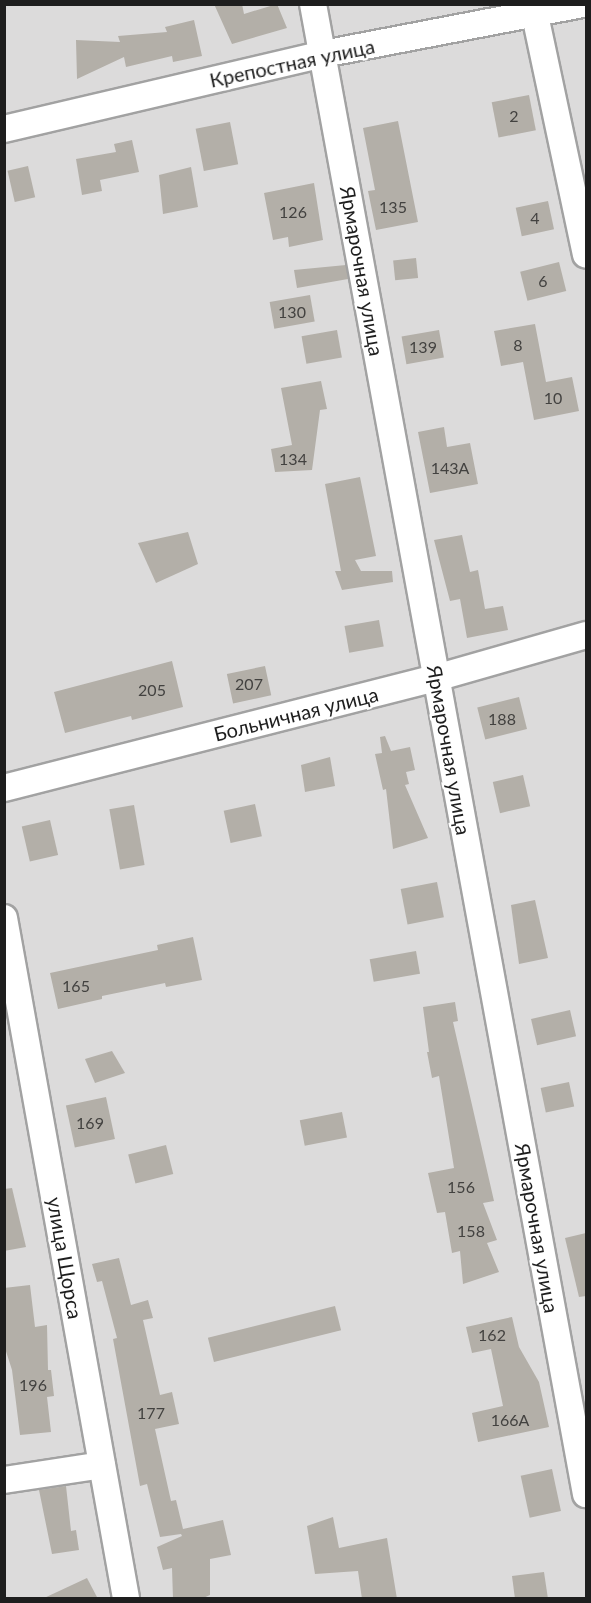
<!DOCTYPE html>
<html>
<head>
<meta charset="utf-8">
<style>
	body { margin:0 }
	#map { position:relative; width:591px; height:1603px; overflow:hidden; background:#eeede5; font-family:Lato,sans-serif }
	div>[style] { position:absolute }
	[style*='--x'] { left:calc(var(--x)*1px); top:calc(var(--y)*1px); width:calc(var(--w)*1px); rotate:calc(var(--a)*1deg) }
	.residential>* { inset:0; background:#dcdbdb; transform-origin:0 0 }
	.building>* { inset:0; background:#b3afa8; transform-origin:0 0 }
	.roads { filter:drop-shadow(2px 0 #a2a2a2) drop-shadow(-2px 0 #a2a2a2) drop-shadow(0 2px #a2a2a2) drop-shadow(0 -2px #a2a2a2) }
	.minor>* { height:26px; margin:-13px; padding:0 13px; transform-origin:13px; border-radius:13px; background:#fff }
	span { translate:-50% -50%; white-space:nowrap; text-align:center; line-height:1.15; -webkit-text-stroke:4.5px #fff; paint-order:stroke }
	.number-label { font-size:16px; color:#434240 }
	.number-label span { -webkit-text-stroke-width:0 }
	.street-label { font-size:20px; color:#1e1e1e }
	.frame { position:absolute; inset:0; border:6px solid #1e1e1e; pointer-events:none }
</style>
</head>
<body>
<div id="map">
	<div class="residential">
		<i style="left:5px;top:5px;width:581px;height:1593px"></i>
	</div>
	<div class="building">
		<i style="clip-path:polygon(214px 4px,242px 4px,244px 14px,277px 4px,287px 28px,232px 44px)"></i>
		<i style="clip-path:polygon(194px 20px,202px 56px,173px 62px,172px 56px,126px 67px,124px 57px,77px 79px,76px 40px,120px 42px,118px 36px,167px 32px,165px 27px)"></i>
		<i style="left:529px;top:95px;width:36px;height:38px;rotate:79deg"></i>
		<i style="clip-path:polygon(398px 121px,418px 222px,376px 230px,368px 191px,375px 190px,363px 128px)"></i>
		<i style="left:230px;top:122px;width:43px;height:35px;rotate:79deg"></i>
		<i style="clip-path:polygon(132px 140px,139px 172px,100px 180px,102px 191px,82px 195px,76px 159px,116px 152px,114px 144px)"></i>
		<i style="left:28px;top:166px;width:32px;height:21px;rotate:77deg"></i>
		<i style="clip-path:polygon(191px 167px,198px 207px,163px 214px,159px 175px)"></i>
		<i style="clip-path:polygon(314px 183px,323px 240px,289px 247px,288px 237px,273px 240px,264px 193px)"></i>
		<i style="left:548px;top:201px;width:29px;height:33px;rotate:78deg"></i>
		<i style="left:416px;top:258px;width:20px;height:23px;rotate:84deg"></i>
		<i style="left:559px;top:262px;width:30px;height:40px;rotate:76deg"></i>
		<i style="clip-path:polygon(346px 265px,348px 279px,297px 288px,294px 270px)"></i>
		<i style="left:310px;top:295px;width:27px;height:41px;rotate:80deg"></i>
		<i style="clip-path:polygon(535px 324px,546px 382px,572px 377px,579px 411px,534px 420px,523px 362px,501px 366px,494px 331px)"></i>
		<i style="left:337px;top:330px;width:28px;height:36px;rotate:80deg"></i>
		<i style="left:439px;top:330px;width:28px;height:38px;rotate:80deg"></i>
		<i style="clip-path:polygon(321px 381px,327px 409px,320px 410px,312px 470px,275px 472px,271px 449px,292px 445px,281px 388px)"></i>
		<i style="clip-path:polygon(444px 427px,447px 447px,470px 443px,478px 484px,430px 493px,418px 432px)"></i>
		<i style="clip-path:polygon(360px 477px,376px 556px,355px 560px,361px 571px,392px 571px,393px 582px,342px 590px,335px 571px,341px 571px,325px 484px)"></i>
		<i style="clip-path:polygon(188px 532px,198px 564px,156px 583px,138px 543px)"></i>
		<i style="clip-path:polygon(462px 535px,470px 572px,478px 570px,485px 609px,503px 606px,508px 630px,467px 638px,460px 599px,450px 601px,434px 540px)"></i>
		<i style="left:379px;top:620px;width:27px;height:35px;rotate:80deg"></i>
		<i style="clip-path:polygon(172px 661px,183px 707px,132px 720px,131px 716px,65px 733px,54px 692px)"></i>
		<i style="left:265px;top:666px;width:30px;height:39px;rotate:78deg"></i>
		<i style="left:519px;top:697px;width:33px;height:43px;rotate:76deg"></i>
		<i style="clip-path:polygon(385px 736px,391px 751px,410px 747px,415px 770px,406px 772px,409px 784px,405px 785px,428px 838px,393px 849px,386px 789px,383px 790px,375px 754px,382px 753px,380px 737px)"></i>
		<i style="clip-path:polygon(330px 757px,335px 786px,305px 792px,301px 765px)"></i>
		<i style="left:523px;top:775px;width:32px;height:31px;rotate:77deg"></i>
		<i style="left:255px;top:804px;width:33px;height:32px;rotate:78deg"></i>
		<i style="left:134px;top:805px;width:61px;height:25px;rotate:80deg"></i>
		<i style="left:50px;top:820px;width:36px;height:29px;rotate:77deg"></i>
		<i style="left:437px;top:882px;width:36px;height:37px;rotate:79deg"></i>
		<i style="clip-path:polygon(535px 900px,548px 958px,519px 964px,511px 905px)"></i>
		<i style="clip-path:polygon(193px 937px,202px 980px,166px 987px,165px 983px,102px 996px,102px 999px,58px 1009px,50px 973px,158px 950px,157px 945px)"></i>
		<i style="left:416px;top:951px;width:23px;height:47px;rotate:80deg"></i>
		<i style="clip-path:polygon(455px 1002px,458px 1021px,453px 1022px,494px 1201px,483px 1203px,497px 1240px,487px 1243px,499px 1272px,463px 1284px,460px 1251px,452px 1253px,445px 1212px,437px 1213px,428px 1173px,454px 1168px,439px 1076px,432px 1078px,427px 1052px,429px 1052px,423px 1007px)"></i>
		<i style="left:570px;top:1010px;width:27px;height:40px;rotate:77deg"></i>
		<i style="clip-path:polygon(112px 1051px,125px 1073px,95px 1083px,85px 1059px)"></i>
		<i style="left:569px;top:1082px;width:25px;height:29px;rotate:78deg"></i>
		<i style="left:106px;top:1097px;width:43px;height:41px;rotate:78deg"></i>
		<i style="left:342px;top:1112px;width:26px;height:43px;rotate:79deg"></i>
		<i style="left:166px;top:1145px;width:30px;height:39px;rotate:76deg"></i>
		<i style="clip-path:polygon(12px 1188px,26px 1247px,4px 1251px,4px 1189px)"></i>
		<i style="clip-path:polygon(586px 1233px,586px 1296px,579px 1297px,565px 1238px)"></i>
		<i style="clip-path:polygon(119px 1258px,131px 1305px,148px 1300px,153px 1318px,143px 1320px,160px 1395px,172px 1392px,179px 1424px,155px 1429px,171px 1501px,176px 1500px,183px 1529px,223px 1520px,231px 1555px,210px 1559px,210px 1595px,201px 1599px,173px 1599px,172px 1568px,163px 1570px,157px 1547px,182px 1536px,181px 1534px,160px 1537px,147px 1484px,140px 1486px,113px 1339px,117px 1338px,102px 1281px,97px 1282px,92px 1264px)"></i>
		<i style="clip-path:polygon(30px 1285px,35px 1327px,47px 1325px,48px 1370px,51px 1370px,54px 1396px,47px 1397px,51px 1432px,20px 1435px,12px 1370px,4px 1345px,4px 1288px)"></i>
		<i style="left:335px;top:1306px;width:25px;height:131px;rotate:76deg"></i>
		<i style="clip-path:polygon(512px 1317px,519px 1347px,539px 1382px,549px 1427px,478px 1442px,472px 1413px,503px 1406px,491px 1349px,472px 1353px,466px 1327px)"></i>
		<i style="left:552px;top:1469px;width:43px;height:32px;rotate:78deg"></i>
		<i style="clip-path:polygon(66px 1486px,71px 1531px,76px 1530px,79px 1550px,52px 1554px,39px 1490px)"></i>
		<i style="clip-path:polygon(333px 1517px,339px 1548px,387px 1538px,397px 1599px,362px 1599px,358px 1571px,315px 1574px,307px 1526px)"></i>
		<i style="clip-path:polygon(544px 1572px,548px 1599px,515px 1599px,512px 1576px)"></i>
		<i style="clip-path:polygon(87px 1578px,98px 1599px,42px 1599px)"></i>
	</div>
	<div class="roads">
		<div class="minor">
			<i style="--x:313;--y:4;--w:1515;--a:79.62"></i>
			<i style="--x:535;--y:15;--w:245;--a:78"></i>
			<i style="--x:4;--y:129;--w:328;--a:-13.2"></i>
			<i style="--x:323;--y:54;--w:264;--a:-10.9"></i>
			<i style="--x:4;--y:788;--w:446;--a:-14.3"></i>
			<i style="--x:436;--y:678;--w:156;--a:-16"></i>
			<i style="--x:4;--y:918;--w:691;--a:79.83"></i>
			<i style="--x:4;--y:1480;--w:99;--a:-8.7"></i>
		</div>
	</div>
	<div class="number-label">
		<span style="left:514px;top:116px">2</span>
		<span style="left:393px;top:207px">135</span>
		<span style="left:293px;top:212px">126</span>
		<span style="left:535px;top:218px">4</span>
		<span style="left:543px;top:281px">6</span>
		<span style="left:292px;top:312px">130</span>
		<span style="left:518px;top:345px">8</span>
		<span style="left:423px;top:347px">139</span>
		<span style="left:553px;top:398px">10</span>
		<span style="left:293px;top:459px">134</span>
		<span style="left:450px;top:468px">143А</span>
		<span style="left:249px;top:684px">207</span>
		<span style="left:152px;top:690px">205</span>
		<span style="left:502px;top:719px">188</span>
		<span style="left:76px;top:986px">165</span>
		<span style="left:90px;top:1123px">169</span>
		<span style="left:461px;top:1187px">156</span>
		<span style="left:471px;top:1231px">158</span>
		<span style="left:492px;top:1335px">162</span>
		<span style="left:33px;top:1385px">196</span>
		<span style="left:151px;top:1413px">177</span>
		<span style="left:510px;top:1420px">166А</span>
	</div>
	<div class="street-label">
		<span style="left:292px;top:63px;rotate:-12deg">Крепостная улица</span>
		<span style="left:362px;top:271px;rotate:80deg">Ярмарочная улица</span>
		<span style="left:296px;top:714px;rotate:-14deg">Больничная улица</span>
		<span style="left:449px;top:750px;rotate:80deg">Ярмарочная улица</span>
		<span style="left:537px;top:1228px;rotate:80deg">Ярмарочная улица</span>
		<span style="left:65px;top:1258px;rotate:80deg">улица Щорса</span>
	</div>
	<div class="frame"></div>
</div>
</body>
</html>
